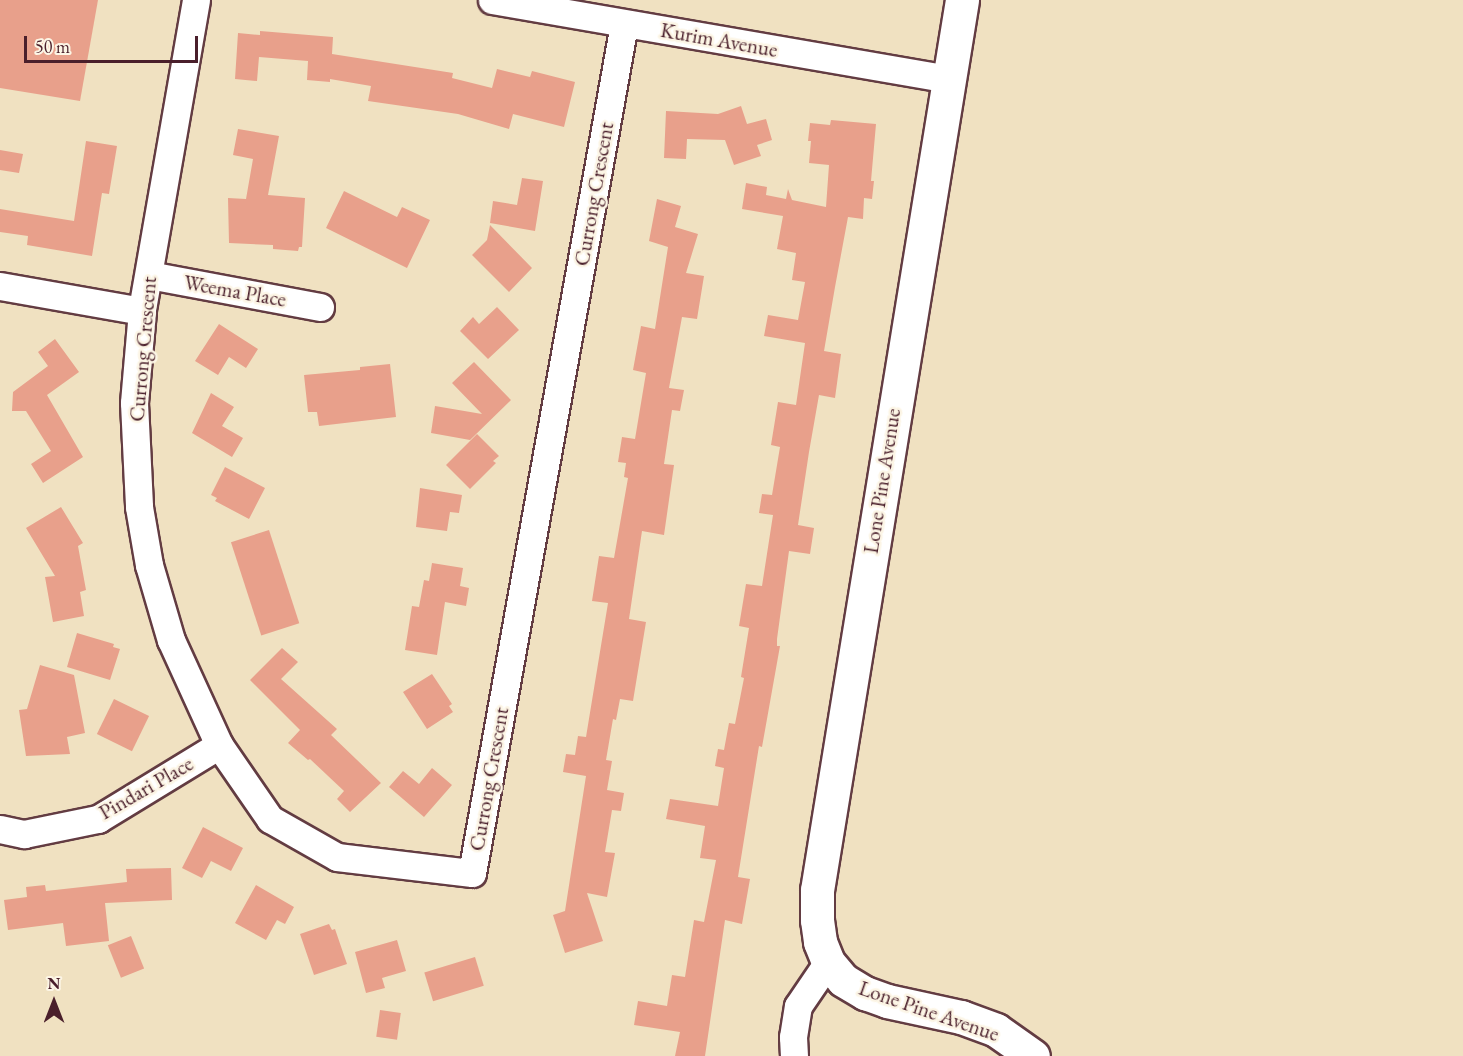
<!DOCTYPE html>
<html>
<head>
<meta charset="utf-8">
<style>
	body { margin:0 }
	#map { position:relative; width:1463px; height:1056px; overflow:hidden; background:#f0e1c1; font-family:"EB Garamond",serif }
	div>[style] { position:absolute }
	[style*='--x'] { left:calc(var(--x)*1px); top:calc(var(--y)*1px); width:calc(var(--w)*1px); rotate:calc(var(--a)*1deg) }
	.building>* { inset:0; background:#e8a08b; transform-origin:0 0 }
	.roads { filter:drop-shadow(2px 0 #633c42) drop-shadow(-2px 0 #633c42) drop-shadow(0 2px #633c42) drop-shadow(0 -2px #633c42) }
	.minor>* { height:27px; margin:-13.5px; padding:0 13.5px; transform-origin:13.5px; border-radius:13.5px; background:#fff }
	.tertiary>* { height:33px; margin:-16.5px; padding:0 16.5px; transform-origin:16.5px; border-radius:16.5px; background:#fff }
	span { translate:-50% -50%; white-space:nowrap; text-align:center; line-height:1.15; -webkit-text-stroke:5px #fcf5e5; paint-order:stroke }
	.street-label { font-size:21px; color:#4a1f2b }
	.north { position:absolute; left:24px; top:972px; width:60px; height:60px; -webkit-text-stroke:4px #fcf5e5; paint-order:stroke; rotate:0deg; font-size:16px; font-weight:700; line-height:24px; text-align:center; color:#4a1f2b }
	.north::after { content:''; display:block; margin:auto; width:21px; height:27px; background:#4a1f2b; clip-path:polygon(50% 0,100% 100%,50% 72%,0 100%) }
	.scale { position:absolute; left:24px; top:36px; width:174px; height:27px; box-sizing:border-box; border:3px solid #4a1f2b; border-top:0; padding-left:8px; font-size:18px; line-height:21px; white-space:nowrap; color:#4a1f2b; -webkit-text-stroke:4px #fcf5e5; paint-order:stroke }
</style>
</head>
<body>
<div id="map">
	<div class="building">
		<i style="clip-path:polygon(0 0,98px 0,80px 101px,0 88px)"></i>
		<i style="clip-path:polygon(260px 31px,333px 37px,332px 54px,453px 73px,452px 78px,492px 88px,497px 69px,530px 77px,532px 71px,575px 82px,564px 127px,513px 114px,509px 129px,458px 114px,368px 101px,371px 86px,330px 79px,330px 82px,307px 80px,308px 61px,259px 57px,257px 81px,235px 79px,238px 33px,260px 35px)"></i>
		<i style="clip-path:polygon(741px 106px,747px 124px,766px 119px,772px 140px,757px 145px,761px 156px,734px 165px,725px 140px,687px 139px,686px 159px,664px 158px,666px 111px,718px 114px)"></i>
		<i style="clip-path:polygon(831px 120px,876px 124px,871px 181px,874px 181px,872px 199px,864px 198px,863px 219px,848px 217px,835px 287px,824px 351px,841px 354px,835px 398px,819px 395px,809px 452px,798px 525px,814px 528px,810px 554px,789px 551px,777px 639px,777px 646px,780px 646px,762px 747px,759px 746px,738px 877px,750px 879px,742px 924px,725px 920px,705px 1056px,675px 1056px,680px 1032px,634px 1025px,638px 1001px,667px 1006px,672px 975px,685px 977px,694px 920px,704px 922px,716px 860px,700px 858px,705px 826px,666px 819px,670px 799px,718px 806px,724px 768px,715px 766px,718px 749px,724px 750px,729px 723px,735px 724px,744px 678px,741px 677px,749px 628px,739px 626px,746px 584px,762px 586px,773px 515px,759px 513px,762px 494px,772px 495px,780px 447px,771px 445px,778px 402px,796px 405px,805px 343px,764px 336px,768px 315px,798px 320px,805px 282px,792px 280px,796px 253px,777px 249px,783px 216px,742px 209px,746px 183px,767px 187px,766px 195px,786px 199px,788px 189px,792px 200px,826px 207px,829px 165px,809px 163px,811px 141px,808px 141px,810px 123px,830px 125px)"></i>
		<i style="clip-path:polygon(238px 129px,279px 136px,268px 195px,305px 198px,302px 247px,299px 247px,298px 251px,273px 249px,273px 245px,229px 243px,228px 198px,246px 199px,253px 159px,233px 155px)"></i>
		<i style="clip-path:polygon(86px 141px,117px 146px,109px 194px,102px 193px,92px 256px,27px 245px,28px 236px,0 232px,0 209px,74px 221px)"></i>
		<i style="clip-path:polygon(0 150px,23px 154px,19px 173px,0 170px)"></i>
		<i style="clip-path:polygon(522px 178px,543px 181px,535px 231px,490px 223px,493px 201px,517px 205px)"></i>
		<i style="clip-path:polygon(344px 191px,397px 217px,402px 207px,430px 220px,407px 268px,326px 228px)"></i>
		<i style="clip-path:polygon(657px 199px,681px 206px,675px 227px,698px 234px,686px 273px,704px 276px,697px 319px,682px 317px,669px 388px,684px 390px,680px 411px,672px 410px,664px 464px,674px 465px,664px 535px,642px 531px,629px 619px,646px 622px,633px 701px,620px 699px,616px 720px,613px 719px,606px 760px,612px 761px,607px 790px,624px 793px,621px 811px,612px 810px,605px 852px,615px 853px,607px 897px,587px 893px,603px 941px,565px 953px,553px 915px,565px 911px,586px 776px,563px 772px,566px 754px,575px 755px,578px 736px,586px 737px,608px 603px,592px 601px,599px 556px,614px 558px,628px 478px,624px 477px,626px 463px,618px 462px,622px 437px,635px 439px,646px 373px,633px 370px,641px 326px,655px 329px,668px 247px,649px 241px)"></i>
		<i style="clip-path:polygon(490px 225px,532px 268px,509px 292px,472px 255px,487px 240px)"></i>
		<i style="clip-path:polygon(497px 307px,519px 330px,488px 359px,460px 331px,473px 317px,479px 324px)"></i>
		<i style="clip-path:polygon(219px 324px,258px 349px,246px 368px,229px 357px,218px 375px,195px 361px)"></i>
		<i style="clip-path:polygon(55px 339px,79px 372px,47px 395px,83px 457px,43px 483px,31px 464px,51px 451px,26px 411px,12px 411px,13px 392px,48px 366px,38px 352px)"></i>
		<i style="clip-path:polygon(474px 362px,511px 400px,470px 440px,431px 433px,435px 406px,482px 414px,452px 383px)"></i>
		<i style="clip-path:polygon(390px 364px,396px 417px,319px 426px,317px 412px,308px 412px,304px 375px,360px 370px,360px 367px)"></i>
		<i style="clip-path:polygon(211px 393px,234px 407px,222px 426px,243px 438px,232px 457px,192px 433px)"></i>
		<i style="clip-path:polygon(477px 434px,499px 456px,493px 461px,496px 463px,470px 489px,446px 465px)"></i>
		<i style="clip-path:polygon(225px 467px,265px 488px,249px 519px,215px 501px,217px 498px,211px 495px)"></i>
		<i style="clip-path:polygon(420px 488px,462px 495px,459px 513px,450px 512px,447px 531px,416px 527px)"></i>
		<i style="clip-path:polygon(61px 507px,83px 543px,78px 546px,86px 590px,80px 592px,84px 616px,53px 622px,45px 577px,55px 576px,26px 528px)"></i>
		<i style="left:269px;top:530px;width:98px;height:40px;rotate:72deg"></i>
		<i style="clip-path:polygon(432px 563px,463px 568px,460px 586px,469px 588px,466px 606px,445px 602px,437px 655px,405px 650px,412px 606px,419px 607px,424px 580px,429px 581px)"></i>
		<i style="clip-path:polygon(77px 633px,114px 644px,113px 647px,120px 649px,110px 680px,67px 667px)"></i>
		<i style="clip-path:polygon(282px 648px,298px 662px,281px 679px,337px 729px,331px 735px,381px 783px,350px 812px,337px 799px,344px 791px,310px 759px,308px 760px,288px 743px,300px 730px,250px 680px)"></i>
		<i style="clip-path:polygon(40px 665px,74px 675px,85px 733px,67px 737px,70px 754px,26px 756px,19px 710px,27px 709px)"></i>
		<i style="clip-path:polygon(432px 674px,452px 704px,449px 706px,453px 712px,427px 729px,403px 692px)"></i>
		<i style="left:114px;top:699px;width:39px;height:39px;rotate:26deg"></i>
		<i style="clip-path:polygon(432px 768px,452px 785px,424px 817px,389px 787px,403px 771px,419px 784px)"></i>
		<i style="clip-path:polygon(203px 827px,243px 848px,231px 871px,211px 861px,202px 878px,182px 868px)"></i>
		<i style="clip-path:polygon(171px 868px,172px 900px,105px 903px,109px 941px,66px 946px,63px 923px,8px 930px,4px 900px,27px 897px,26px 887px,45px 885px,46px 891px,127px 882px,126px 869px)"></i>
		<i style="clip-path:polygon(256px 885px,294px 907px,285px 924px,277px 920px,266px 940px,235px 923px)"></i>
		<i style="clip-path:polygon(329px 924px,332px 930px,335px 929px,347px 964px,314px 975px,300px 934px)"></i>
		<i style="left:131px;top:936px;width:35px;height:25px;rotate:68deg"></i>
		<i style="clip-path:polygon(397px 940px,406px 971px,382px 978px,385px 988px,366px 993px,355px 952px)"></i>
		<i style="left:475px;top:957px;width:30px;height:53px;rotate:73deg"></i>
		<i style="left:380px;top:1010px;width:21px;height:27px;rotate:8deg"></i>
	</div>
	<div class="roads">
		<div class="minor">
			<i style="--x:196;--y:0;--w:316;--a:99.9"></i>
			<i style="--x:142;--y:311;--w:92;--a:95"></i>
			<i style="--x:134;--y:403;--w:104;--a:87.2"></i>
			<i style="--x:139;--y:507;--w:59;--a:80.2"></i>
			<i style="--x:149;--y:565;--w:78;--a:73.7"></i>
			<i style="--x:171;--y:640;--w:115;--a:65.4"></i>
			<i style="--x:219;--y:745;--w:90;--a:55.4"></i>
			<i style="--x:270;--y:819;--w:77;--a:29.6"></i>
			<i style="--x:337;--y:857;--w:136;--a:6.8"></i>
			<i style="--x:472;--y:873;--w:862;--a:-79.85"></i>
			<i style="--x:492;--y:0;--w:462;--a:9.8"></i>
			<i style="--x:149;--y:275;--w:174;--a:10.6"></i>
			<i style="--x:0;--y:286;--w:144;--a:10"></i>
			<i style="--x:0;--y:829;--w:25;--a:12"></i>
			<i style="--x:24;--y:834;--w:76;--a:-11.5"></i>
			<i style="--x:98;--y:819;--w:142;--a:-31.4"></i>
			<i style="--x:794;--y:1056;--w:19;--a:-93"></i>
			<i style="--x:793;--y:1037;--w:31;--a:-81"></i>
			<i style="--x:798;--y:1006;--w:53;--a:-55.7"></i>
		</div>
		<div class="tertiary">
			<i style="--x:962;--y:0;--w:902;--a:99.25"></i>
			<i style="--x:817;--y:890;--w:30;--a:90"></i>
			<i style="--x:817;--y:920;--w:22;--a:82"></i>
			<i style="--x:820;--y:942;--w:22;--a:68"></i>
			<i style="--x:828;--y:962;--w:23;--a:50"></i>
			<i style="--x:843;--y:980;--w:26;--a:31"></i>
			<i style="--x:865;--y:993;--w:23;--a:20"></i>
			<i style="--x:887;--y:1001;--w:76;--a:12.2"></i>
			<i style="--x:961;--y:1017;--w:37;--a:20"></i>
			<i style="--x:996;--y:1030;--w:45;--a:35.1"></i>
		</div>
	</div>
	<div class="street-label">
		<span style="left:719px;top:40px;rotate:10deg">Kurim Avenue</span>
		<span style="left:594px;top:194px;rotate:-80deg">Currong Crescent</span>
		<span style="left:235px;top:291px;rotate:10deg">Weema Place</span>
		<span style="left:143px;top:349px;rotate:-85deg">Currong Crescent</span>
		<span style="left:882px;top:481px;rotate:-81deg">Lone Pine Avenue</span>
		<span style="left:489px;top:779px;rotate:-80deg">Currong Crescent</span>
		<span style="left:146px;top:788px;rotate:-30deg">Pindari Place</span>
		<span style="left:929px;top:1011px;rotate:19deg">Lone Pine Avenue</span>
	</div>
	<div class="north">N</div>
	<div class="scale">50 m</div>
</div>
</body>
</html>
